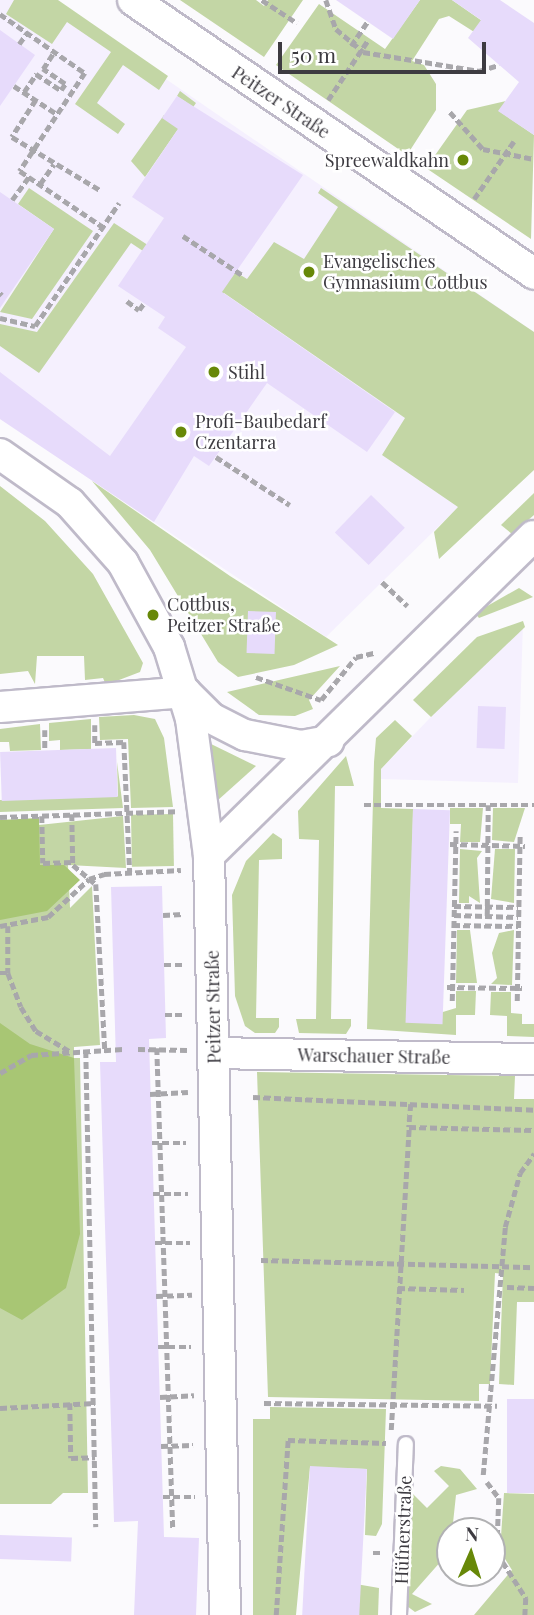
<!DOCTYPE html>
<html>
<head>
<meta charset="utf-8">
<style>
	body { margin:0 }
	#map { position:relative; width:534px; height:1615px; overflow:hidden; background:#fbfafd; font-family:"Playfair Display",serif }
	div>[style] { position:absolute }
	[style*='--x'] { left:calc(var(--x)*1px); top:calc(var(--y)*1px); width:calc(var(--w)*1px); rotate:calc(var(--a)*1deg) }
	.built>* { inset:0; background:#f5f0fe }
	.green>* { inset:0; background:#c3d6a5; transform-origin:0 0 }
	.forest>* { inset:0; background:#a8c674 }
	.building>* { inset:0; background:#e7dbfb; transform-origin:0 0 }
	.path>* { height:4.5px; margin-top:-2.25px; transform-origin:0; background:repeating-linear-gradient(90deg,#a8a7ab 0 7px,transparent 0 10.5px) }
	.roads { filter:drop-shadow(2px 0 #bfbac9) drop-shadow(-2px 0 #bfbac9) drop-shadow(0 2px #bfbac9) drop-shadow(0 -2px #bfbac9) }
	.lane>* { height:14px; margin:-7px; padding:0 7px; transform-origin:7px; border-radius:7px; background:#fff }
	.street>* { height:30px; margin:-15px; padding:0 15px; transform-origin:15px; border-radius:15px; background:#fff }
	.dots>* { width:19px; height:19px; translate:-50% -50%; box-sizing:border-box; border:4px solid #fff; border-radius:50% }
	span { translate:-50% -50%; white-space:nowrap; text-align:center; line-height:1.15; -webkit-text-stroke:5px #fff; paint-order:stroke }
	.street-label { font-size:18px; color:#3d3b41 }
	.poi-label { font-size:18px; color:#3d3b41 }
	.right { translate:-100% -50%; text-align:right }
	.left { translate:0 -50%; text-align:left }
	.north { position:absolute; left:436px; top:1517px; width:70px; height:70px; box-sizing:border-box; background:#fff; border:2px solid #b1b1b3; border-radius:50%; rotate:3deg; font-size:19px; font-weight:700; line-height:28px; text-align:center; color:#3d3b41 }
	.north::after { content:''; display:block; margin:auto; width:24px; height:32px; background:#678808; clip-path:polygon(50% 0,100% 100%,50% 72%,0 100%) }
	.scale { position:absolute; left:278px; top:42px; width:208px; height:32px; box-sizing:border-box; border:4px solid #3d3b41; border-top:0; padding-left:9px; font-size:21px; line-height:24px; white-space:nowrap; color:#3d3b41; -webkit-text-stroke:5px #fff; paint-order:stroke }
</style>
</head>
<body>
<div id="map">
	<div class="built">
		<i style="clip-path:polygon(0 0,51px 0,534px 332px,534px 470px,491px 475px,326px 637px,0 419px)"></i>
		<i style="clip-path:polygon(523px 621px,518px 783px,381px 779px,381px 769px)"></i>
	</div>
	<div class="green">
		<i style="clip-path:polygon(14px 0,58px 0,168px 76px,159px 90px,123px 65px,97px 103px,125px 124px,118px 134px,75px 104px,111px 52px,67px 22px,52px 44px,6px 14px)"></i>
		<i style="clip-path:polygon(180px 0,256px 0,264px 6px,268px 0,303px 0,264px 57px)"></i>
		<i style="clip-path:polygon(420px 0,452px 0,508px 39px,501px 49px,449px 16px,439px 19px,412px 61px,424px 65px,436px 84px,436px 110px,407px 155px,276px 65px,319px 4px,385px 49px)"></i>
		<i style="clip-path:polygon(180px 91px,196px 103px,145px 177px,131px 161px,164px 115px,173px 121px,186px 102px,177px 96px)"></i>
		<i style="clip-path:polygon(506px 101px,499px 111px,534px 135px,531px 239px,426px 168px,467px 110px)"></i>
		<i style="clip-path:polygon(29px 188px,93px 231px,32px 319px,0 312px,54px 229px,18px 204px)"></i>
		<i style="clip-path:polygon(321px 188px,534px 332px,534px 470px,439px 559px,434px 532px,458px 507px,382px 455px,405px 418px,224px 293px,218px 301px,131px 243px,39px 373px,0 346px,0 324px,37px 332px,114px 223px,183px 268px,197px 248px,247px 279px,274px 242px,304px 259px,338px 207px,318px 193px)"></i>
		<i style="clip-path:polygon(92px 481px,230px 576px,338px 645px,294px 665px,238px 677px,218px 662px,150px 550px)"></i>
		<i style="clip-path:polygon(0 486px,45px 521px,93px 574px,143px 663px,140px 672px,106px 685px,103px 678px,85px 680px,84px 656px,37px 656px,35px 684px,28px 671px,0 674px)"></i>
		<i style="clip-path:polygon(534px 493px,534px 515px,512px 534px,501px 525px)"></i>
		<i style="clip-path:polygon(519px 588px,533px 597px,479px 618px,475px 613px)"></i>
		<i style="clip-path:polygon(523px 621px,525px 627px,431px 717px,413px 700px,477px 637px)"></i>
		<i style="clip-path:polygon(340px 666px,309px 700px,313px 709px,295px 716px,259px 715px,227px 692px)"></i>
		<i style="clip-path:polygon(134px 715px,155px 719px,164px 738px,173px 807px,131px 808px,128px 739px,100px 740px,99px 717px)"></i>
		<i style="clip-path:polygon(91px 719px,91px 749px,60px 750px,60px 740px,49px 741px,49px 723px)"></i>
		<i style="clip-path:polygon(395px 720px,412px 736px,381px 769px,381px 808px,413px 809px,410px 1022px,456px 1008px,456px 991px,476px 991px,475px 1015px,456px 1015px,456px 1035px,367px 1029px,374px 762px,376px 738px)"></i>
		<i style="clip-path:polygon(40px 724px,41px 750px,10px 751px,9px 742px,0 742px,0 729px)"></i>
		<i style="clip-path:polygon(209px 743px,256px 766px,217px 801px)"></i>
		<i style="clip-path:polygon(346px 756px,354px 786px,335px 786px,331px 1019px,351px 1019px,351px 1026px,346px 1034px,299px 1033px,296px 1019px,316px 1019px,319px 840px,299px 839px,298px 811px)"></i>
		<i style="clip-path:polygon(117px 762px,123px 808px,0 812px,0 800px,118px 796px)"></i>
		<i style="clip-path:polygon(450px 808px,483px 808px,480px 842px,460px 842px,461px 824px,450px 824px)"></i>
		<i style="clip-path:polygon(493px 808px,525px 808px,514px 842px,492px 840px)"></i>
		<i style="left:173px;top:814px;width:52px;height:42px;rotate:89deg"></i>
		<i style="clip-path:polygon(123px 816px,126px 868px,68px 865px,70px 908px,92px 886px,100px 1045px,74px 1047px,74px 1058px,80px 1058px,88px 1493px,63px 1493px,51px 1504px,0 1504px,0 846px,39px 844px,39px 825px)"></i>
		<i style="clip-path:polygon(273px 833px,282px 839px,282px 859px,259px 860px,256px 1018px,279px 1018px,279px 1027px,275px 1033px,255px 1033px,245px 1026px,235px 996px,232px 895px,246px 861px)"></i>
		<i style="clip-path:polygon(460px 849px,482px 851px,477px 858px,480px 903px,469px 896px,469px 903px,459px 903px)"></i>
		<i style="clip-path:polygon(495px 849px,515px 849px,514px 903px,491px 899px)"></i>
		<i style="clip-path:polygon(457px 930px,470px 930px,477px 983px,456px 983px)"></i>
		<i style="clip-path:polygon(514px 930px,512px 985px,491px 984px,497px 978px,492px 953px,499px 933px)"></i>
		<i style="clip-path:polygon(491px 992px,511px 992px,511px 1013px,522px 1014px,522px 1024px,534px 1024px,534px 1037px,507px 1036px,507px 1016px,490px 1015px)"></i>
		<i style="clip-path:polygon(257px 1072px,515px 1076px,514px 1099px,534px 1099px,534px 1302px,517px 1302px,514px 1385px,499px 1384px,503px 1274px,495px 1273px,490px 1384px,479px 1384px,479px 1401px,268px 1397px)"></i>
		<i style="clip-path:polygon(270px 1407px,386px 1409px,382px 1524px,376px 1536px,365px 1535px,367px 1469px,310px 1467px,296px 1615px,253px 1615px,253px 1419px,270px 1419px)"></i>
		<i style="clip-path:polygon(441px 1466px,460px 1469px,477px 1489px,456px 1495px,450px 1551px,412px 1594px,432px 1604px,415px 1612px,407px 1606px,412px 1493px,427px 1508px,449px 1486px,434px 1471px)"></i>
		<i style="clip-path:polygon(504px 1493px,534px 1494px,534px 1615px,474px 1615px,512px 1570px,500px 1551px)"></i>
		<i style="clip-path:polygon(356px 1584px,379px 1588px,378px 1615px,354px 1615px)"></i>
	</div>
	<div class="forest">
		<i style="clip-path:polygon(39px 818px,40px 865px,64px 865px,80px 880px,47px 911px,0 920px,0 820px)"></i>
		<i style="clip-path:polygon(0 1023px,30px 1044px,74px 1058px,80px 1234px,66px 1288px,22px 1320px,0 1308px)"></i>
	</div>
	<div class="building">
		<i style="clip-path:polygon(336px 0,420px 0,393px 39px)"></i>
		<i style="clip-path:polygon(452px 0,500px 0,534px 23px,534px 135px,498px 111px,519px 82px,468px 38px,481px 20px)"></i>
		<i style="clip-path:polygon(0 30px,35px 55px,0 106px)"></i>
		<i style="clip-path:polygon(177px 96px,303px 175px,222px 292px,395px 412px,367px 452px,267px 383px,209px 466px,194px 456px,154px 522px,0 419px,0 372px,110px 456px,186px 347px,158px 328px,165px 317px,118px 286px,164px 218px,132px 197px,178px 129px,162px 118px)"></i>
		<i style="clip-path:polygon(0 192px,54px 229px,0 308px)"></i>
		<i style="left:371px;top:495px;width:47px;height:52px;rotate:44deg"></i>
		<i style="left:248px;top:611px;width:28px;height:42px;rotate:2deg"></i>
		<i style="left:478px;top:706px;width:28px;height:42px;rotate:2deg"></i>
		<i style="left:116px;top:748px;width:49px;height:116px;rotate:88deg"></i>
		<i style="left:413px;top:809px;width:37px;height:214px;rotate:2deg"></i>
		<i style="clip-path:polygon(162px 886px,166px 1038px,149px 1039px,164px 1537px,199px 1538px,196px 1615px,134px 1615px,138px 1521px,114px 1522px,100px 1062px,116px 1062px,111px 887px)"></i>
		<i style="left:507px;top:1399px;width:27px;height:94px"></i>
		<i style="left:310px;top:1466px;width:57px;height:150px;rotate:3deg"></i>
		<i style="left:0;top:1535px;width:72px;height:24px;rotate:2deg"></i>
	</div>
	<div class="path">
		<i style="--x:262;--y:0;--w:42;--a:33.3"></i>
		<i style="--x:326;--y:0;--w:31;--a:71"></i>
		<i style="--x:336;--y:29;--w:35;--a:40"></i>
		<i style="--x:363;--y:52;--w:118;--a:9.3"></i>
		<i style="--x:479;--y:71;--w:21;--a:-17"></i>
		<i style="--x:0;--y:14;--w:103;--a:34.8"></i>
		<i style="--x:85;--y:73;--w:118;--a:123.6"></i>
		<i style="--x:20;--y:171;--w:100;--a:34"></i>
		<i style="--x:19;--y:44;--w:14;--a:-54"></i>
		<i style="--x:351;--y:46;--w:30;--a:-56"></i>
		<i style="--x:14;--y:86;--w:51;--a:33.1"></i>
		<i style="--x:24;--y:92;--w:22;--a:-56"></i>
		<i style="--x:36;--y:74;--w:30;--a:33"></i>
		<i style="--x:61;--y:90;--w:7;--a:-56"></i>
		<i style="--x:65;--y:84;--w:27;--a:-146"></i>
		<i style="--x:43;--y:69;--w:20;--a:-57"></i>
		<i style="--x:36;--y:100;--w:44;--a:123"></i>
		<i style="--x:12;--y:137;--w:103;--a:31.1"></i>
		<i style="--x:328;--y:100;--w:72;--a:-56.3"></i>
		<i style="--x:450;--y:112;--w:50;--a:48.3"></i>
		<i style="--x:483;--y:149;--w:52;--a:11.1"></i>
		<i style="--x:40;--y:184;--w:24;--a:-55"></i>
		<i style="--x:474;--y:199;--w:70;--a:-55.4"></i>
		<i style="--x:12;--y:200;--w:29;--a:-54"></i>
		<i style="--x:183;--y:236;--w:73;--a:33.3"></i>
		<i style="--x:0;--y:293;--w:3;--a:45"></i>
		<i style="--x:127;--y:301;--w:15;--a:37"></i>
		<i style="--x:139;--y:310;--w:9;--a:-54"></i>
		<i style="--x:0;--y:318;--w:36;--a:13"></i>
		<i style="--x:35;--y:326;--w:149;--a:-55.7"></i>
		<i style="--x:216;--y:457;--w:88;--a:33"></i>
		<i style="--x:382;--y:582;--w:35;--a:43"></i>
		<i style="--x:256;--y:677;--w:69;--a:19.5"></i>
		<i style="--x:321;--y:700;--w:55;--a:-50.9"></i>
		<i style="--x:356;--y:657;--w:18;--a:-13"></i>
		<i style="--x:95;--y:725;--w:18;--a:90"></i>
		<i style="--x:95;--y:743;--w:29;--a:-2"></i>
		<i style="--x:124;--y:742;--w:130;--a:87.4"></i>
		<i style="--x:45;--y:730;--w:20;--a:90"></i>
		<i style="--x:364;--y:805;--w:170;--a:0"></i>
		<i style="--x:72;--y:814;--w:51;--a:88.9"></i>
		<i style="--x:73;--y:865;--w:30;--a:40"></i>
		<i style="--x:96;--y:884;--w:166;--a:86.9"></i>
		<i style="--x:42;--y:816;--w:47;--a:88.8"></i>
		<i style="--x:43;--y:863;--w:30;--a:-2"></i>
		<i style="--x:0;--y:817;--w:177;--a:-1.9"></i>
		<i style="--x:450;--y:844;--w:75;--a:1.5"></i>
		<i style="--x:454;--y:906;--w:64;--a:0.9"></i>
		<i style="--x:163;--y:915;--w:20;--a:-3"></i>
		<i style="--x:454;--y:915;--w:64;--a:1.8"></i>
		<i style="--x:487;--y:916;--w:111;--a:-89.5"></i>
		<i style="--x:453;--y:925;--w:65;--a:0.9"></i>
		<i style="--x:0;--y:926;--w:49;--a:-10.6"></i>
		<i style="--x:48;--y:917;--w:56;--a:-42.8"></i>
		<i style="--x:89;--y:879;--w:16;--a:-18"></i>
		<i style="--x:104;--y:874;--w:77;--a:-3"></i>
		<i style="--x:8;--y:926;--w:47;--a:90"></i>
		<i style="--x:8;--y:973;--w:36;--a:69"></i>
		<i style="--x:21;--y:1007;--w:28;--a:58"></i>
		<i style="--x:36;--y:1031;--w:41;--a:31"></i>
		<i style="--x:164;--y:965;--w:21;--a:0"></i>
		<i style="--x:0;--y:973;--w:8;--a:0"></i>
		<i style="--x:447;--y:987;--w:75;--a:0.8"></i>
		<i style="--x:452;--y:1001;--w:170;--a:-88.7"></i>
		<i style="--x:517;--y:1001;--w:168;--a:-89"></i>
		<i style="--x:165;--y:1015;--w:21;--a:0"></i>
		<i style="--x:157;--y:1048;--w:480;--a:88.1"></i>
		<i style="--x:138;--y:1049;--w:49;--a:1.2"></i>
		<i style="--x:86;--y:1051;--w:476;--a:88.8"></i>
		<i style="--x:0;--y:1073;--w:36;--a:-30"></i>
		<i style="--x:31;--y:1055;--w:92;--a:-3.7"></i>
		<i style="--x:150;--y:1094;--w:38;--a:-3"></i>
		<i style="--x:253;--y:1097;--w:281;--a:2.6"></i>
		<i style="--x:411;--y:1104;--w:23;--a:95"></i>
		<i style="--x:409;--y:1127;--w:125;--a:1.4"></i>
		<i style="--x:152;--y:1143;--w:34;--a:0"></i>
		<i style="--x:153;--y:1194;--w:35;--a:0"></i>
		<i style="--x:155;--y:1243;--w:35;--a:0"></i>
		<i style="--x:261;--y:1260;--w:273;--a:1.5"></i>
		<i style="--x:507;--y:1287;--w:27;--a:2"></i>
		<i style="--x:398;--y:1288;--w:66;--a:1.7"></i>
		<i style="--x:156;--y:1296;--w:36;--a:-2"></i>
		<i style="--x:158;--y:1347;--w:33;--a:0"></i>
		<i style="--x:160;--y:1397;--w:34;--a:-3"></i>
		<i style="--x:70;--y:1403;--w:55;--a:89"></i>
		<i style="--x:71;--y:1458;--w:24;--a:-2"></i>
		<i style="--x:264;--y:1403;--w:233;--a:0.7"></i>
		<i style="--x:0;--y:1408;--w:95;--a:-3"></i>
		<i style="--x:391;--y:1430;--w:304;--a:-86.6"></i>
		<i style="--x:161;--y:1446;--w:32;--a:-2"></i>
		<i style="--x:483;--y:1475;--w:249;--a:-84.9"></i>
		<i style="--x:505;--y:1227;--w:56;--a:-74.5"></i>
		<i style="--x:520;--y:1173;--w:24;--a:-54"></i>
		<i style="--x:487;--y:1482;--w:20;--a:53"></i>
		<i style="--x:499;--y:1498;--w:55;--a:92.1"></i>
		<i style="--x:497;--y:1553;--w:54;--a:57.2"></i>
		<i style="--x:526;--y:1598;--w:17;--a:93"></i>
		<i style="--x:163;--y:1497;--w:32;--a:0"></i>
		<i style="--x:373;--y:1553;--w:10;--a:0"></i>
		<i style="--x:276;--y:1615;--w:175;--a:-86.1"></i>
		<i style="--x:288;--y:1440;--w:98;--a:1.8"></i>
	</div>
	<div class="roads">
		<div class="lane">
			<i style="--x:399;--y:1615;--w:171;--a:-87.7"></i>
		</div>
		<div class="street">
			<i style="--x:133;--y:0;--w:486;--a:34.3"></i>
			<i style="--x:0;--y:454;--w:85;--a:35"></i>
			<i style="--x:70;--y:503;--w:80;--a:48.5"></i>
			<i style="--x:123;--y:563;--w:96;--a:61.3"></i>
			<i style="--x:169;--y:647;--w:75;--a:73"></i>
			<i style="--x:191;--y:719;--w:137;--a:82.5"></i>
			<i style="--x:209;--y:855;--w:760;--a:88.79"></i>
			<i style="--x:0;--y:707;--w:186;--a:-4.6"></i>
			<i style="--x:185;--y:692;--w:37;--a:45"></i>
			<i style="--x:211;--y:718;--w:38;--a:27"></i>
			<i style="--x:245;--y:735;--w:57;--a:11.1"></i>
			<i style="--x:301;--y:746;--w:28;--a:-10"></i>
			<i style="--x:209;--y:855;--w:455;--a:-44.5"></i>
			<i style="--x:214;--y:1053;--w:320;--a:1.1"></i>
		</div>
	</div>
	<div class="dots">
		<i style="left:463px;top:160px;background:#678808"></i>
		<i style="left:309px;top:272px;background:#678808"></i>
		<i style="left:214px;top:372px;background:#678808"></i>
		<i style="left:181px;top:432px;background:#678808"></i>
		<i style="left:153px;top:615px;background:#678808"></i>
	</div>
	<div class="street-label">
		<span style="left:281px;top:102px;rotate:34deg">Peitzer Straße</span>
		<span style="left:213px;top:1007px;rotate:-91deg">Peitzer Straße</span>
		<span style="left:374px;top:1056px;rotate:1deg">Warschauer Straße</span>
		<span style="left:403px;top:1530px;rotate:-88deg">Hüfnerstraße</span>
	</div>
	<div class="poi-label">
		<span class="right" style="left:449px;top:160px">Spreewaldkahn</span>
		<span class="left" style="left:323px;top:272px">Evangelisches<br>Gymnasium Cottbus</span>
		<span class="left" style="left:228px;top:372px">Stihl</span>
		<span class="left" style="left:195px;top:432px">Profi-Baubedarf<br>Czentarra</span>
		<span class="left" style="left:167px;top:615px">Cottbus,<br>Peitzer Straße</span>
	</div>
	<div class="north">N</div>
	<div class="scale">50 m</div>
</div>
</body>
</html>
